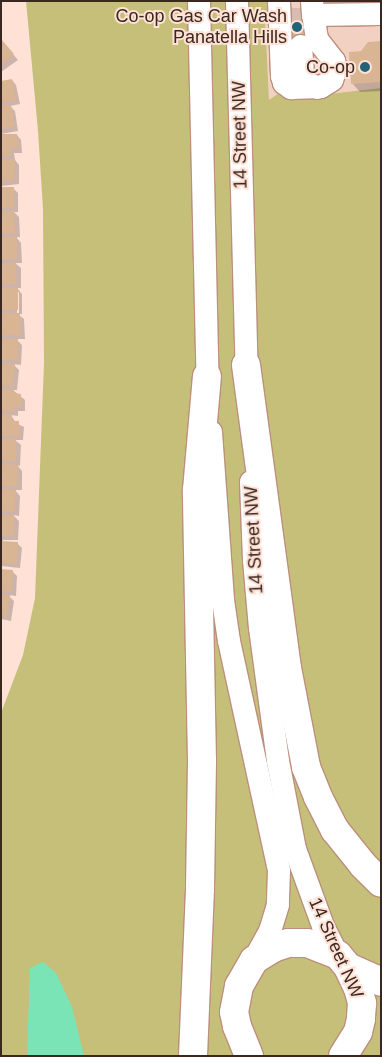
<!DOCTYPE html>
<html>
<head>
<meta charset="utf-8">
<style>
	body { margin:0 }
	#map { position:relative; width:382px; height:1057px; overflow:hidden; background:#ffe1d5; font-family:Arial,sans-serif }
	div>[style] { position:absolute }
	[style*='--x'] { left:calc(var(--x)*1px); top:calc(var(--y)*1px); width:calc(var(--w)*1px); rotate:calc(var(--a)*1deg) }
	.built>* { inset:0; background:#f2d1c3 }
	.green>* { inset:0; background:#c6bf79 }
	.water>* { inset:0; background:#7ae4b6 }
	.shadow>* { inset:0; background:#0003 }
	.building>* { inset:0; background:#d9b594; transform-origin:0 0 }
	.minor-tunnel>* { height:22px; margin-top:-11px; transform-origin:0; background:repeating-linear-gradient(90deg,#d8bcb1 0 22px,transparent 0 33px) }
	.roads { filter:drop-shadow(1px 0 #bc8f7d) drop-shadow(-1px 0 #bc8f7d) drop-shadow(0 1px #bc8f7d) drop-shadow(0 -1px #bc8f7d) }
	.minor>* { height:22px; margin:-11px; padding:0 11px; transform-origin:11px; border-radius:11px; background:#fff }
	.major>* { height:28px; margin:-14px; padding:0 14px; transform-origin:14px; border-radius:14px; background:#fff }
	.highway>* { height:28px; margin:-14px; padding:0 14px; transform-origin:14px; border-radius:14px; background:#fff }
	.dots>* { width:14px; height:14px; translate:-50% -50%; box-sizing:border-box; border:2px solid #ffe1d5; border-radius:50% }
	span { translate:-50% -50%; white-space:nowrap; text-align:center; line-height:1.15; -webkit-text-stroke:4px #ffe1d5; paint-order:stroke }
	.poi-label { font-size:18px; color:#3a2820 }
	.right { translate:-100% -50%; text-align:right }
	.street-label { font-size:18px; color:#3a2820 }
	.frame { position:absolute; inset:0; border:2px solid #3a2820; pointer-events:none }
</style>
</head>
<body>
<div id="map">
	<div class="built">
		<i style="clip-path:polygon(265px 1px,381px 1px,381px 93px,269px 107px)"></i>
	</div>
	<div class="green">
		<i style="clip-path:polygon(26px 1px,275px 1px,275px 14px,265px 15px,269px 100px,282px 91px,321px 95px,381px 88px,381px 1056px,1px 1056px,1px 713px,23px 655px,35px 598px,44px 363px,43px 209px,38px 131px)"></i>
	</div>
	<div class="water">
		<i style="clip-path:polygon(43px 962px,56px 973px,72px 1007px,84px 1056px,27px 1056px,30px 968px)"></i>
	</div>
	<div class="shadow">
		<i style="clip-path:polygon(325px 1px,381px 1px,381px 2px,327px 5px)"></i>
		<i style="clip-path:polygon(1px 40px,18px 60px,1px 72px)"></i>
		<i style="clip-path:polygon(381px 43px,381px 91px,360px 92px,352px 83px,362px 53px)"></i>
		<i style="clip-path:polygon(12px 80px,16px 85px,20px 104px,10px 106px,15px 111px,18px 131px,1px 134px,1px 82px)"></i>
		<i style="clip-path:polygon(17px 135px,21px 140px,22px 153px,14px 153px,15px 160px,19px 165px,19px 184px,1px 186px,1px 136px)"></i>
		<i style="clip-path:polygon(1px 188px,13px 188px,18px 193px,18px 212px,14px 212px,19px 217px,20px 237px,16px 237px,21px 243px,22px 263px,15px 263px,21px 268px,21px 288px,17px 288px,22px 294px,22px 314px,19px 314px,19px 292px,17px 292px,17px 316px,19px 315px,24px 319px,25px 339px,16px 339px,22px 345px,21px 365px,13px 364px,19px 370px,17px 390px,13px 390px,25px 400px,25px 411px,18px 411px,18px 416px,11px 415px,16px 423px,24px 427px,23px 440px,15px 440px,21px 445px,20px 466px,17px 465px,22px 471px,22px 490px,15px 490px,20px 496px,19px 516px,13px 515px,19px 521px,18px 540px,3px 540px,3px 542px,17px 543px,22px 548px,20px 568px,1px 566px)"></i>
		<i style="clip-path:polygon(1px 570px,13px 572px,17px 576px,16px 596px,8px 595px,14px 601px,11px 621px,1px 619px)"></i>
	</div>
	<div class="building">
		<i style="left:285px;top:8px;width:23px;height:38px"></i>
		<i style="clip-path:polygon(1px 39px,14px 54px,1px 65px)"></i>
		<i style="clip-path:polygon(381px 41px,381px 82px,351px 84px,349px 52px,361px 51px,368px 42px)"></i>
		<i style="clip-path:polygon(12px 79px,16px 100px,1px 102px,1px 81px)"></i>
		<i style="clip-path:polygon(11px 105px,14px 126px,1px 129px,1px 106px)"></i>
		<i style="clip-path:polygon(1px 134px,17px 134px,18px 148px,10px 149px,11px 156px,1px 156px)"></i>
		<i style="clip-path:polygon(15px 159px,14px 180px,1px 181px,1px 160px)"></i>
		<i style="left:1px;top:187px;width:13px;height:21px"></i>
		<i style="left:14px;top:211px;width:22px;height:13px;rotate:87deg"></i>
		<i style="left:1px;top:237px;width:16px;height:22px"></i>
		<i style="left:1px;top:263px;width:15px;height:21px"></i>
		<i style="left:1px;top:288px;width:17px;height:22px"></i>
		<i style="left:1px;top:313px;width:19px;height:22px"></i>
		<i style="left:1px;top:339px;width:17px;height:21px"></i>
		<i style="clip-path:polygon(1px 364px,15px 364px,12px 386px,1px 385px)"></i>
		<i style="clip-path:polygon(1px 389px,14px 389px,14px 393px,21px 394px,21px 407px,14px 407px,14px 411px,1px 411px)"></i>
		<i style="clip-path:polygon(1px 414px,12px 414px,12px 421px,19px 421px,19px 436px,1px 436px)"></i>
		<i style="left:1px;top:439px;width:15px;height:22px"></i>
		<i style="left:1px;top:464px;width:17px;height:22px;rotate:3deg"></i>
		<i style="left:1px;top:489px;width:15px;height:22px;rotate:4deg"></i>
		<i style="left:1px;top:515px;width:13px;height:21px"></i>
		<i style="left:1px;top:541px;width:17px;height:22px;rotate:3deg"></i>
		<i style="left:1px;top:569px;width:12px;height:22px;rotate:5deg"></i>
		<i style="clip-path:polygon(1px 594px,10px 595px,7px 617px,1px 616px)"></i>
	</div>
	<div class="minor-tunnel">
		<i style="--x:347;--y:1;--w:1;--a:90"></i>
		<i style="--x:300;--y:8;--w:38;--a:88"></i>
	</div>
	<div class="roads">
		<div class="minor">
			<i style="--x:199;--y:1;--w:392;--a:88.7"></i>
			<i style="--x:237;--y:1;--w:382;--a:88.5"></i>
			<i style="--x:279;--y:1;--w:75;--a:87.7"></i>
			<i style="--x:282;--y:76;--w:7;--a:74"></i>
			<i style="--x:284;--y:83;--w:9;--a:36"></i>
			<i style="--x:291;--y:88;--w:30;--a:-2"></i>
			<i style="--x:321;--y:87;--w:13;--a:-32"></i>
			<i style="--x:332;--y:80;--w:12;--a:-70"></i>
			<i style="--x:336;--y:69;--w:8;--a:-104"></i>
			<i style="--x:334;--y:61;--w:28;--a:-128"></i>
			<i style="--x:317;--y:39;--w:24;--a:-99"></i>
			<i style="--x:312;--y:1;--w:14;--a:86"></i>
			<i style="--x:313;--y:15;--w:68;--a:-0.8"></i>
			<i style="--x:301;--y:46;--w:31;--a:86"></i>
			<i style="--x:303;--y:77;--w:6;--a:59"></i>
			<i style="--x:306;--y:82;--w:13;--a:27"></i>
			<i style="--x:211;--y:432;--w:168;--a:85.9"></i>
			<i style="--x:223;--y:600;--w:41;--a:81.7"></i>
			<i style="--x:229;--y:641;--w:235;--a:77.7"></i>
			<i style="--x:279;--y:871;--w:34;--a:92"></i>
			<i style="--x:278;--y:905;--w:27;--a:107"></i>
			<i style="--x:270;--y:931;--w:33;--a:119"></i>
			<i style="--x:251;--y:482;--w:78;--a:87.8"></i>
			<i style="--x:254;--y:560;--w:68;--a:85"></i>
			<i style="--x:260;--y:628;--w:134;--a:82.3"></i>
			<i style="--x:278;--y:761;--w:90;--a:79.1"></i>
			<i style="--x:295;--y:849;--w:82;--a:70"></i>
			<i style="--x:323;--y:926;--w:33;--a:63"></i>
		</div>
		<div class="major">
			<i style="--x:249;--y:1056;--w:32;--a:-112"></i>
			<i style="--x:237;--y:1026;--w:14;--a:-102"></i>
			<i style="--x:234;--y:1012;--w:26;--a:-79"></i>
			<i style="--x:239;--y:986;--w:30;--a:-60"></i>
			<i style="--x:254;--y:960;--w:22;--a:-32"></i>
			<i style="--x:273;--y:948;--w:16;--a:-18"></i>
			<i style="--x:288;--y:943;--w:19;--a:0"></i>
			<i style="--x:307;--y:943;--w:33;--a:21"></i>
			<i style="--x:338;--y:955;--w:16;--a:50"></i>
			<i style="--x:348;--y:967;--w:23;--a:65"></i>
			<i style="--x:358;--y:988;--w:16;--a:75"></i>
			<i style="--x:362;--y:1003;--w:16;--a:94"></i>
			<i style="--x:361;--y:1019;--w:13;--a:103"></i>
			<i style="--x:358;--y:1032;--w:28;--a:122"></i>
		</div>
		<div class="highway">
			<i style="--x:246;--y:365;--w:306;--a:82.3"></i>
			<i style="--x:287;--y:668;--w:101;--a:79.1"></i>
			<i style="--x:306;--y:767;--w:32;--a:68"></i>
			<i style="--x:318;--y:797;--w:37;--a:63"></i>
			<i style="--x:335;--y:830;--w:45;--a:51.3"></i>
			<i style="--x:363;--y:865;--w:25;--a:45"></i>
			<i style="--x:348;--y:967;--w:36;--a:24"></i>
			<i style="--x:193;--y:1056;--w:167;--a:-87.6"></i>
			<i style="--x:200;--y:889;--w:128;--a:-89.1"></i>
			<i style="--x:202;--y:761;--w:271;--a:-91.1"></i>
			<i style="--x:197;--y:490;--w:114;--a:-85"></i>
		</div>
	</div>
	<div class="dots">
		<i style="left:297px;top:27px;background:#236378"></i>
		<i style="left:365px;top:67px;background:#236378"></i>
	</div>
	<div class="poi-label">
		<span class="right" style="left:287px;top:27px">Co-op Gas Car Wash<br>Panatella Hills</span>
		<span class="right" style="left:355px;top:67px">Co-op</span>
	</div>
	<div class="street-label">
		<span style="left:240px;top:135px;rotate:-91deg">14 Street NW</span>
		<span style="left:254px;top:540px;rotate:-93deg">14 Street NW</span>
		<span style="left:336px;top:948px;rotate:66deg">14 Street NW</span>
	</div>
	<div class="frame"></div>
</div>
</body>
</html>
